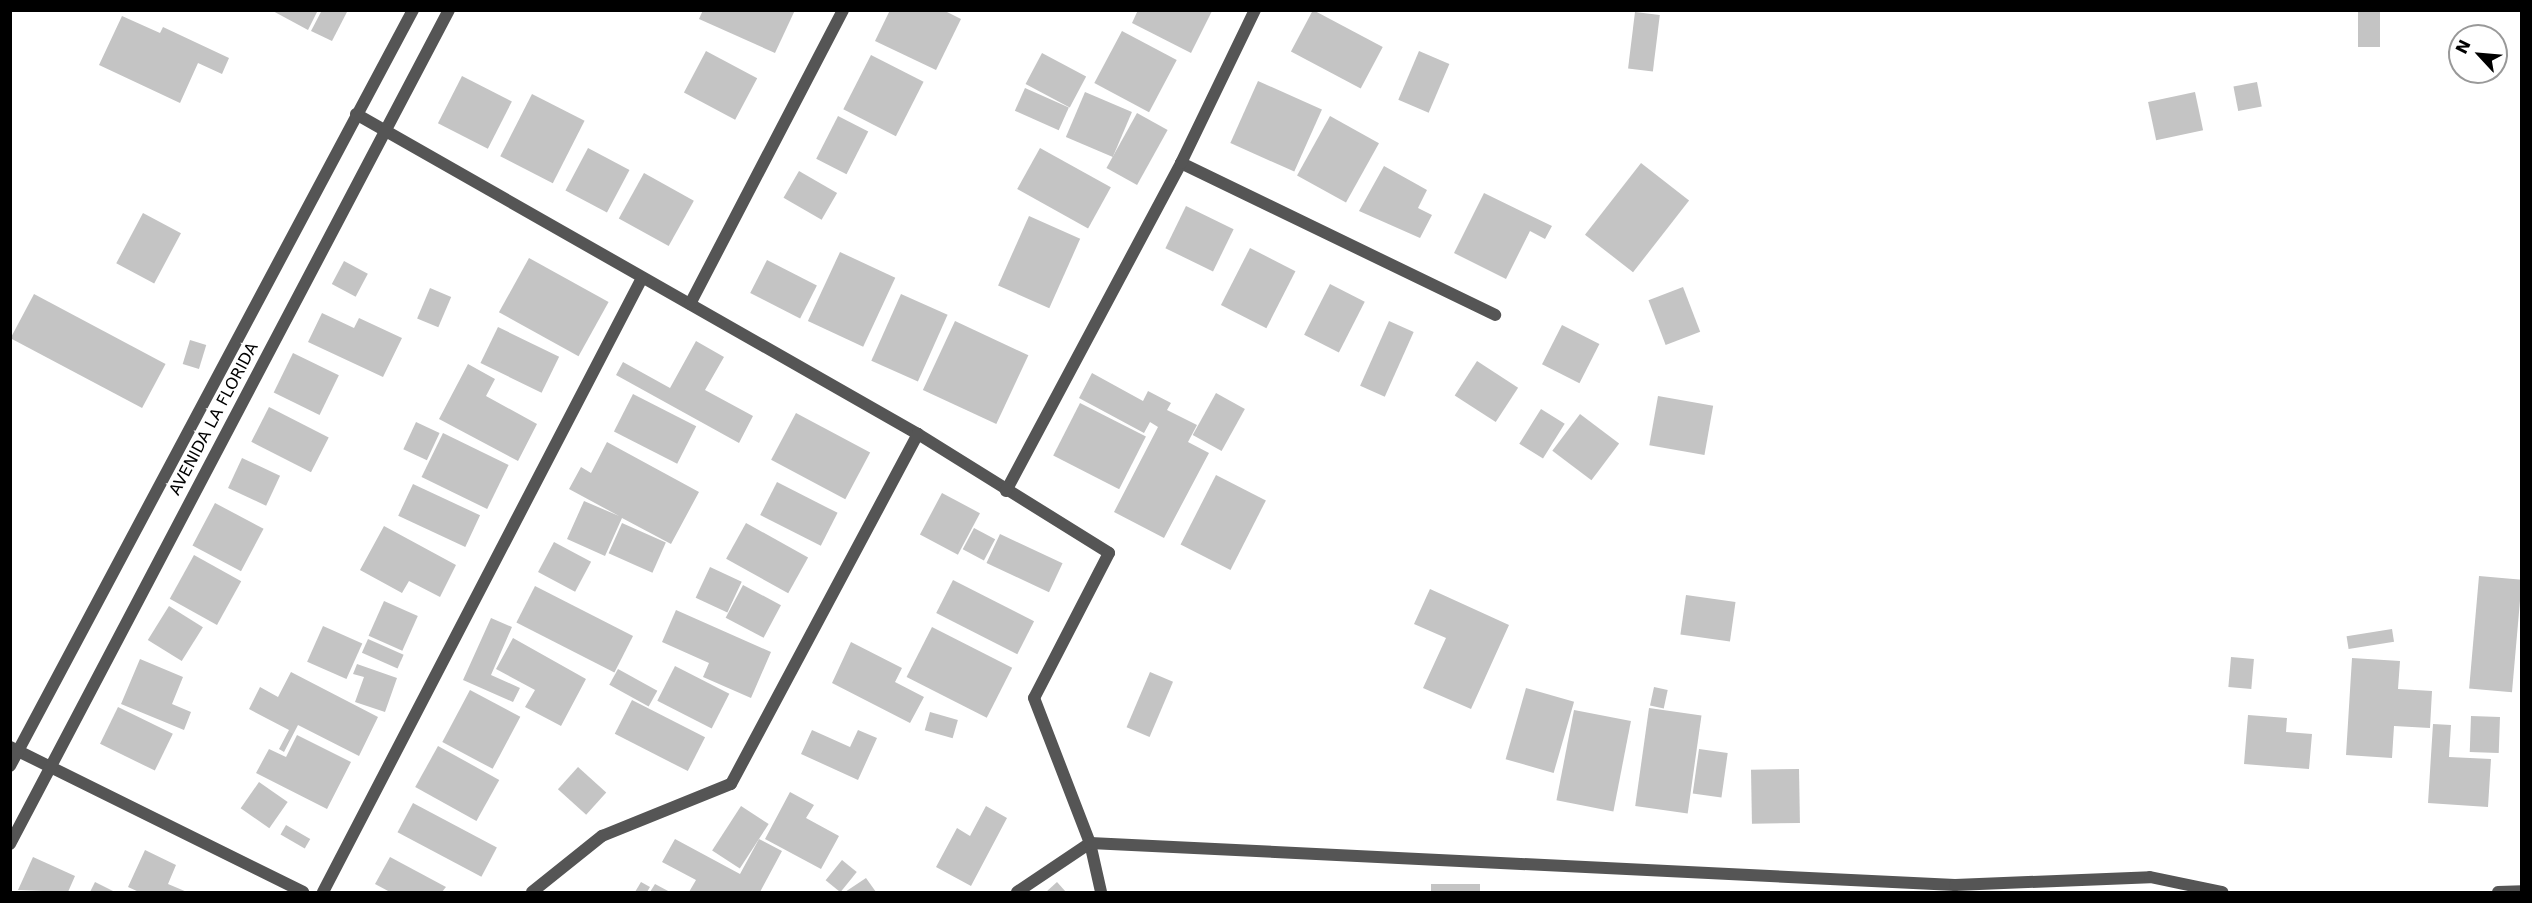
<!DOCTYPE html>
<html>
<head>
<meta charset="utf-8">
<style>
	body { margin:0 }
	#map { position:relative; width:2532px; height:903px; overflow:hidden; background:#fff; font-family:"DejaVu Sans",sans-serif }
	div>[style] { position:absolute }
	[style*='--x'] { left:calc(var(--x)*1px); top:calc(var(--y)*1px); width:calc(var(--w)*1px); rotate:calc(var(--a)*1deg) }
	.building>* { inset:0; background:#c4c4c4; transform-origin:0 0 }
	.street>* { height:12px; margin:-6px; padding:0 6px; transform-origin:6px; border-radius:6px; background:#555 }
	span { translate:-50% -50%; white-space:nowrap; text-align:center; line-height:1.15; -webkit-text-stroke:5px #fff; paint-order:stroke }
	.street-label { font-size:16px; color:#000 }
	.frame { position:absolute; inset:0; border:12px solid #000; pointer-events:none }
	.north { position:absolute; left:2448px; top:24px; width:60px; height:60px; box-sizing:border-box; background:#fff; border:2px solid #999; border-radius:50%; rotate:296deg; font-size:16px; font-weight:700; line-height:24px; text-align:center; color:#000 }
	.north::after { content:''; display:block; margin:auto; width:21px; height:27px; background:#000; clip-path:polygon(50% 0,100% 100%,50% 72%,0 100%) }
</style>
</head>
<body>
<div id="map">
	<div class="building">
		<i style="clip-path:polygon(271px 10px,318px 10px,308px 30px)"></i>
		<i style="clip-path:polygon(322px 10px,348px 10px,332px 41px,311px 31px)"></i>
		<i style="clip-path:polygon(703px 10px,795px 10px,775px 53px,699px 19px)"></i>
		<i style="clip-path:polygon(890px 10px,943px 10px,961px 19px,936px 70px,875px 41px)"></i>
		<i style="clip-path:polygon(1138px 10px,1211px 10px,1212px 11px,1191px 53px,1132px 23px)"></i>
		<i style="left:1313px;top:10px;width:79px;height:47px;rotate:28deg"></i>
		<i style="left:2358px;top:10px;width:22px;height:37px"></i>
		<i style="left:1635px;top:12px;width:25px;height:57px;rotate:7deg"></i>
		<i style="clip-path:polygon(122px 16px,160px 33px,163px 27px,229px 58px,222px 74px,198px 63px,180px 103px,99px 65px)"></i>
		<i style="left:1122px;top:31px;width:62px;height:59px;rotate:28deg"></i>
		<i style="left:706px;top:51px;width:58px;height:47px;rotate:28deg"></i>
		<i style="left:1419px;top:51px;width:33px;height:53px;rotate:23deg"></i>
		<i style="left:1042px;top:53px;width:50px;height:35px;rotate:28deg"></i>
		<i style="left:871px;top:55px;width:59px;height:61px;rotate:27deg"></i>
		<i style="left:462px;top:76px;width:56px;height:53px;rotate:27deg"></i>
		<i style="left:1258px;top:81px;width:70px;height:68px;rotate:24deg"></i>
		<i style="left:2257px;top:82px;width:25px;height:24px;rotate:79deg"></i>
		<i style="left:1025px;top:88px;width:48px;height:25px;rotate:24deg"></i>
		<i style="left:1085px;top:92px;width:51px;height:49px;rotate:23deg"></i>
		<i style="left:2195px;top:92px;width:39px;height:48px;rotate:78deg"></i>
		<i style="left:532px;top:94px;width:59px;height:70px;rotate:27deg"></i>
		<i style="left:1137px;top:113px;width:35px;height:63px;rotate:29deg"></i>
		<i style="left:838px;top:116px;width:34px;height:48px;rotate:27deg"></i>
		<i style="left:1330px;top:116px;width:56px;height:68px;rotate:29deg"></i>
		<i style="left:588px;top:148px;width:47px;height:48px;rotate:28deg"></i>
		<i style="left:1040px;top:148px;width:81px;height:47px;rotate:29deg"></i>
		<i style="left:1641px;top:163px;width:61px;height:91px;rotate:38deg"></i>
		<i style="clip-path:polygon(1384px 166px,1427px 190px,1418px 208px,1432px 215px,1420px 238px,1359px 211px)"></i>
		<i style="left:799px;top:171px;width:44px;height:31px;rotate:30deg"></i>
		<i style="left:644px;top:173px;width:57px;height:52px;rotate:29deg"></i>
		<i style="clip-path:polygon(1484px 193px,1552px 226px,1545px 239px,1530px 231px,1506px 279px,1454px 253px)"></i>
		<i style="left:1186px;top:206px;width:53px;height:47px;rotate:26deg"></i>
		<i style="left:143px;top:213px;width:43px;height:57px;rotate:28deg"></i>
		<i style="left:1029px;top:216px;width:56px;height:76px;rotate:24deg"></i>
		<i style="left:1250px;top:248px;width:51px;height:64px;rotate:27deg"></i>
		<i style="left:840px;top:252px;width:61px;height:76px;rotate:25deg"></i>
		<i style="left:529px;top:258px;width:91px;height:62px;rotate:29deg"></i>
		<i style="left:767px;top:260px;width:56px;height:37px;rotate:27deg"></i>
		<i style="left:344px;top:261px;width:27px;height:26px;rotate:28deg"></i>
		<i style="left:1330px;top:284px;width:39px;height:57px;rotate:27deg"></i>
		<i style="left:1683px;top:287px;width:48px;height:37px;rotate:69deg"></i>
		<i style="left:430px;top:288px;width:23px;height:33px;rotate:23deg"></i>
		<i style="left:34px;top:294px;width:149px;height:50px;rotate:28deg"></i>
		<i style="left:901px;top:294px;width:51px;height:73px;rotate:24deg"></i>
		<i style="clip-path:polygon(322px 313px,354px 328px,359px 318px,402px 338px,383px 377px,308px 342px)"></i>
		<i style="left:955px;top:321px;width:81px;height:76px;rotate:25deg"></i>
		<i style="left:1389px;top:321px;width:27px;height:71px;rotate:24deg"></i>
		<i style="left:1562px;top:325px;width:42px;height:44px;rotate:27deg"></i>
		<i style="left:498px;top:327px;width:68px;height:40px;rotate:26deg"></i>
		<i style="left:190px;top:340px;width:17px;height:25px;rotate:17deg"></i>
		<i style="clip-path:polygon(696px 341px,724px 357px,705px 390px,753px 416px,739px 443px,616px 375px,623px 362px,670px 388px)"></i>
		<i style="left:293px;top:353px;width:51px;height:44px;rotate:26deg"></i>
		<i style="left:1477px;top:361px;width:49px;height:41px;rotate:33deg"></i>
		<i style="clip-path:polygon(468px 364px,495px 379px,486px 396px,537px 424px,518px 461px,439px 419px)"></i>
		<i style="clip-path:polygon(1092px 373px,1143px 401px,1148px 391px,1171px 403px,1167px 410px,1197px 425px,1188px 442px,1209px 453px,1164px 538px,1114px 512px,1158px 427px,1150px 422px,1144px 433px,1079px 398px)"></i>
		<i style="left:1216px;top:393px;width:33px;height:48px;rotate:29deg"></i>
		<i style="left:633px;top:394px;width:71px;height:42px;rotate:27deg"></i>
		<i style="left:1658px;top:396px;width:56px;height:50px;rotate:10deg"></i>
		<i style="left:1080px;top:403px;width:74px;height:59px;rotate:27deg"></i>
		<i style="left:269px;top:407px;width:67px;height:39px;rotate:27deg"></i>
		<i style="left:1541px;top:409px;width:28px;height:41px;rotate:32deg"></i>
		<i style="left:796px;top:413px;width:84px;height:53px;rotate:28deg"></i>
		<i style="left:1580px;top:414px;width:49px;height:46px;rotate:37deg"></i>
		<i style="left:416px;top:422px;width:26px;height:30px;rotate:25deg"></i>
		<i style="left:443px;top:433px;width:73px;height:49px;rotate:26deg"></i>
		<i style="clip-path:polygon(607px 442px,699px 492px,671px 544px,622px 518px,605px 556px,567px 539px,584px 501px,619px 516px,569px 489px,581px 467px,591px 473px)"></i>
		<i style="left:242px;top:458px;width:42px;height:33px;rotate:25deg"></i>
		<i style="left:1216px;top:475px;width:56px;height:78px;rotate:27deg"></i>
		<i style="left:777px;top:482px;width:68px;height:37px;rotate:27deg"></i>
		<i style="left:413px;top:484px;width:74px;height:35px;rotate:25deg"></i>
		<i style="left:942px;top:493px;width:43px;height:47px;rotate:28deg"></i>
		<i style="left:215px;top:503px;width:55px;height:48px;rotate:28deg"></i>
		<i style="left:622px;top:523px;width:48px;height:33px;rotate:24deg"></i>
		<i style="left:746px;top:523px;width:71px;height:41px;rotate:29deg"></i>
		<i style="clip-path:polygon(384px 526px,456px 565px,440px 597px,409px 581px,402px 593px,360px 570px)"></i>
		<i style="left:974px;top:528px;width:24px;height:24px;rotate:28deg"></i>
		<i style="left:1000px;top:534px;width:69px;height:32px;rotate:25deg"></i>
		<i style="left:554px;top:542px;width:42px;height:34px;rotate:28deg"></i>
		<i style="left:194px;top:555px;width:54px;height:50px;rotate:29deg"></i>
		<i style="left:710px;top:567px;width:35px;height:34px;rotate:25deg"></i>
		<i style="left:2479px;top:576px;width:43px;height:113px;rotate:5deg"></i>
		<i style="left:953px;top:580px;width:91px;height:37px;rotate:27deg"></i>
		<i style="left:743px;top:585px;width:43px;height:37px;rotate:28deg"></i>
		<i style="left:535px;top:586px;width:110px;height:41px;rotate:27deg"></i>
		<i style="clip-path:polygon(1430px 589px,1509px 625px,1471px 709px,1423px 688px,1446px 638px,1414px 624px)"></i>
		<i style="left:1686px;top:595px;width:50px;height:40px;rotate:8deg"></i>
		<i style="left:384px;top:601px;width:37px;height:38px;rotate:24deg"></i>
		<i style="left:169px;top:606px;width:40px;height:40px;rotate:32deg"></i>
		<i style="clip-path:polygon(676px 610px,771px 652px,751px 698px,703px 677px,709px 663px,662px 642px)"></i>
		<i style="clip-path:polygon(491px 618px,512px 627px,491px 675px,520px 688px,513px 702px,463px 680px)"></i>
		<i style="left:323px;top:626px;width:43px;height:39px;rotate:24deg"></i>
		<i style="left:932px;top:627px;width:90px;height:56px;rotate:27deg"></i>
		<i style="left:2392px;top:629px;width:13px;height:46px;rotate:81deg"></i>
		<i style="clip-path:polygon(513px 638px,586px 679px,561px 726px,525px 707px,535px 690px,496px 669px)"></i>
		<i style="left:368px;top:639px;width:39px;height:15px;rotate:24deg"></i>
		<i style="clip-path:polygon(851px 642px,902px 668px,895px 682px,924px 697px,910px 723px,832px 683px)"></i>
		<i style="left:2231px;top:657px;width:23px;height:30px;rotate:5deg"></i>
		<i style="clip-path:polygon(2352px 658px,2400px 661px,2398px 689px,2432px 691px,2430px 728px,2394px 726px,2392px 758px,2346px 755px)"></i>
		<i style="clip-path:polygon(140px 659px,183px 677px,172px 704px,191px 712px,184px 730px,121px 704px)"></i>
		<i style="clip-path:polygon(357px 664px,397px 678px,385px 712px,355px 702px,364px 677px,353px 674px)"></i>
		<i style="left:675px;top:666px;width:61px;height:39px;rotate:27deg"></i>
		<i style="left:618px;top:669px;width:45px;height:18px;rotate:29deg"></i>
		<i style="clip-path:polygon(291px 672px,378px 717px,359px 756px,298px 725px,284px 752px,279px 749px,289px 730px,249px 709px,260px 687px,278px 697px)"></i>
		<i style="left:1150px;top:672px;width:25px;height:60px;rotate:23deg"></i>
		<i style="left:1654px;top:687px;width:14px;height:19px;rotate:12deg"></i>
		<i style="left:1526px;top:688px;width:50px;height:74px;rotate:16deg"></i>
		<i style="left:470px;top:690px;width:57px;height:59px;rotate:28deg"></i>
		<i style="left:632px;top:700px;width:82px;height:38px;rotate:27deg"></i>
		<i style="left:118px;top:707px;width:61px;height:41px;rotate:26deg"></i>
		<i style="left:1649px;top:708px;width:53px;height:99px;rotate:8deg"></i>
		<i style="left:1574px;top:710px;width:58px;height:92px;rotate:11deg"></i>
		<i style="left:930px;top:712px;width:29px;height:19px;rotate:16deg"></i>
		<i style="clip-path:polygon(2248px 715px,2287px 718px,2286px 732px,2312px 734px,2309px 769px,2244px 764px)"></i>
		<i style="left:2471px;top:716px;width:29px;height:36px;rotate:2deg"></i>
		<i style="clip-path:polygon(2433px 724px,2451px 725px,2449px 757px,2491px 759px,2488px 807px,2428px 803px)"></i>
		<i style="clip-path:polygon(812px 730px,850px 747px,858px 730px,877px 738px,858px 780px,801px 754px)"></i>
		<i style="clip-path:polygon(297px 735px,351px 762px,327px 809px,256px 773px,269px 749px,286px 757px)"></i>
		<i style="left:438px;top:746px;width:70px;height:47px;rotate:29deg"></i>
		<i style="left:1699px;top:749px;width:29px;height:45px;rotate:8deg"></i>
		<i style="left:578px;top:767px;width:38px;height:30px;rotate:42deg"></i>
		<i style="left:1799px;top:769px;width:54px;height:48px;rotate:89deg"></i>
		<i style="left:259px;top:782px;width:35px;height:32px;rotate:35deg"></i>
		<i style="clip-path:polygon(790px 792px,814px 805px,806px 818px,839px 836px,821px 869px,765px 839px)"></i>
		<i style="left:413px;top:803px;width:95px;height:33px;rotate:28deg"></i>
		<i style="left:741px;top:806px;width:33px;height:53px;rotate:33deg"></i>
		<i style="clip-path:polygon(986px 806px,1007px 818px,971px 886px,936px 867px,957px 828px,970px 836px)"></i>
		<i style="left:286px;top:825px;width:28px;height:11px;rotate:30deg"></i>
		<i style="clip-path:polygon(675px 839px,740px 874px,759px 839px,782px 851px,760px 892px,689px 892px,696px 880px,662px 862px)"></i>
		<i style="clip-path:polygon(145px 850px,176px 865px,168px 884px,187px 892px,139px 892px,128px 887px)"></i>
		<i style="clip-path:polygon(33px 857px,75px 876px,68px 892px,18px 890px)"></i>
		<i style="clip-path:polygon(390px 857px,446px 887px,442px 892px,390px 892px,375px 884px)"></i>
		<i style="left:842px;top:860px;width:19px;height:26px;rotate:39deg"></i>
		<i style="clip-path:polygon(866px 878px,876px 892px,845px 892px)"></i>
		<i style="clip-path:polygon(95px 882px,115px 892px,90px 892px)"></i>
		<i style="clip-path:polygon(641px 882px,650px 887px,647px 892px,635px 892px)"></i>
		<i style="clip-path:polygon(1057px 882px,1066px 892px,1046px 892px)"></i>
		<i style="clip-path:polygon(655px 884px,670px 892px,650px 892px)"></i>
		<i style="left:1431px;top:884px;width:49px;height:8px"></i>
	</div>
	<div class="street">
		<i style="--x:356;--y:114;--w:647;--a:29.66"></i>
		<i style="--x:918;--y:434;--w:225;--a:31.9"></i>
		<i style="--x:1109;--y:553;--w:163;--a:117.3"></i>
		<i style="--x:1034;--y:698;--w:155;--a:68.9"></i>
		<i style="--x:1090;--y:843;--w:50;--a:77.3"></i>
		<i style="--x:1181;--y:163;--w:349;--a:25.8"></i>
		<i style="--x:690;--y:304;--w:331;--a:-62.5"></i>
		<i style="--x:1006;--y:491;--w:372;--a:-61.9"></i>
		<i style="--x:1181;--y:163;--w:170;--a:-64.2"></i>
		<i style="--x:10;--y:747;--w:327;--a:26.3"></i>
		<i style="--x:10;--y:766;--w:857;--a:-61.94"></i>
		<i style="--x:10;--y:844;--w:942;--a:-62.24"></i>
		<i style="--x:323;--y:892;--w:692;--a:-62.55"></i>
		<i style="--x:532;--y:892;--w:90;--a:-38.7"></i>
		<i style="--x:602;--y:836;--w:139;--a:-22"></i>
		<i style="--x:731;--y:784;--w:397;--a:-61.9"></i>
		<i style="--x:1017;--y:892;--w:88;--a:-33.9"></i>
		<i style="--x:1090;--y:843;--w:866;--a:2.78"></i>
		<i style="--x:1955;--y:885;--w:195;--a:-2.3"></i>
		<i style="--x:2150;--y:877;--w:74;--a:11.8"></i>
		<i style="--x:2498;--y:892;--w:24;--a:-2"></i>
	</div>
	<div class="street-label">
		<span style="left:214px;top:419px;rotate:-62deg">AVENIDA LA FLORIDA</span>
	</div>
	<div class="frame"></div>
	<div class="north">N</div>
</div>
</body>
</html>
